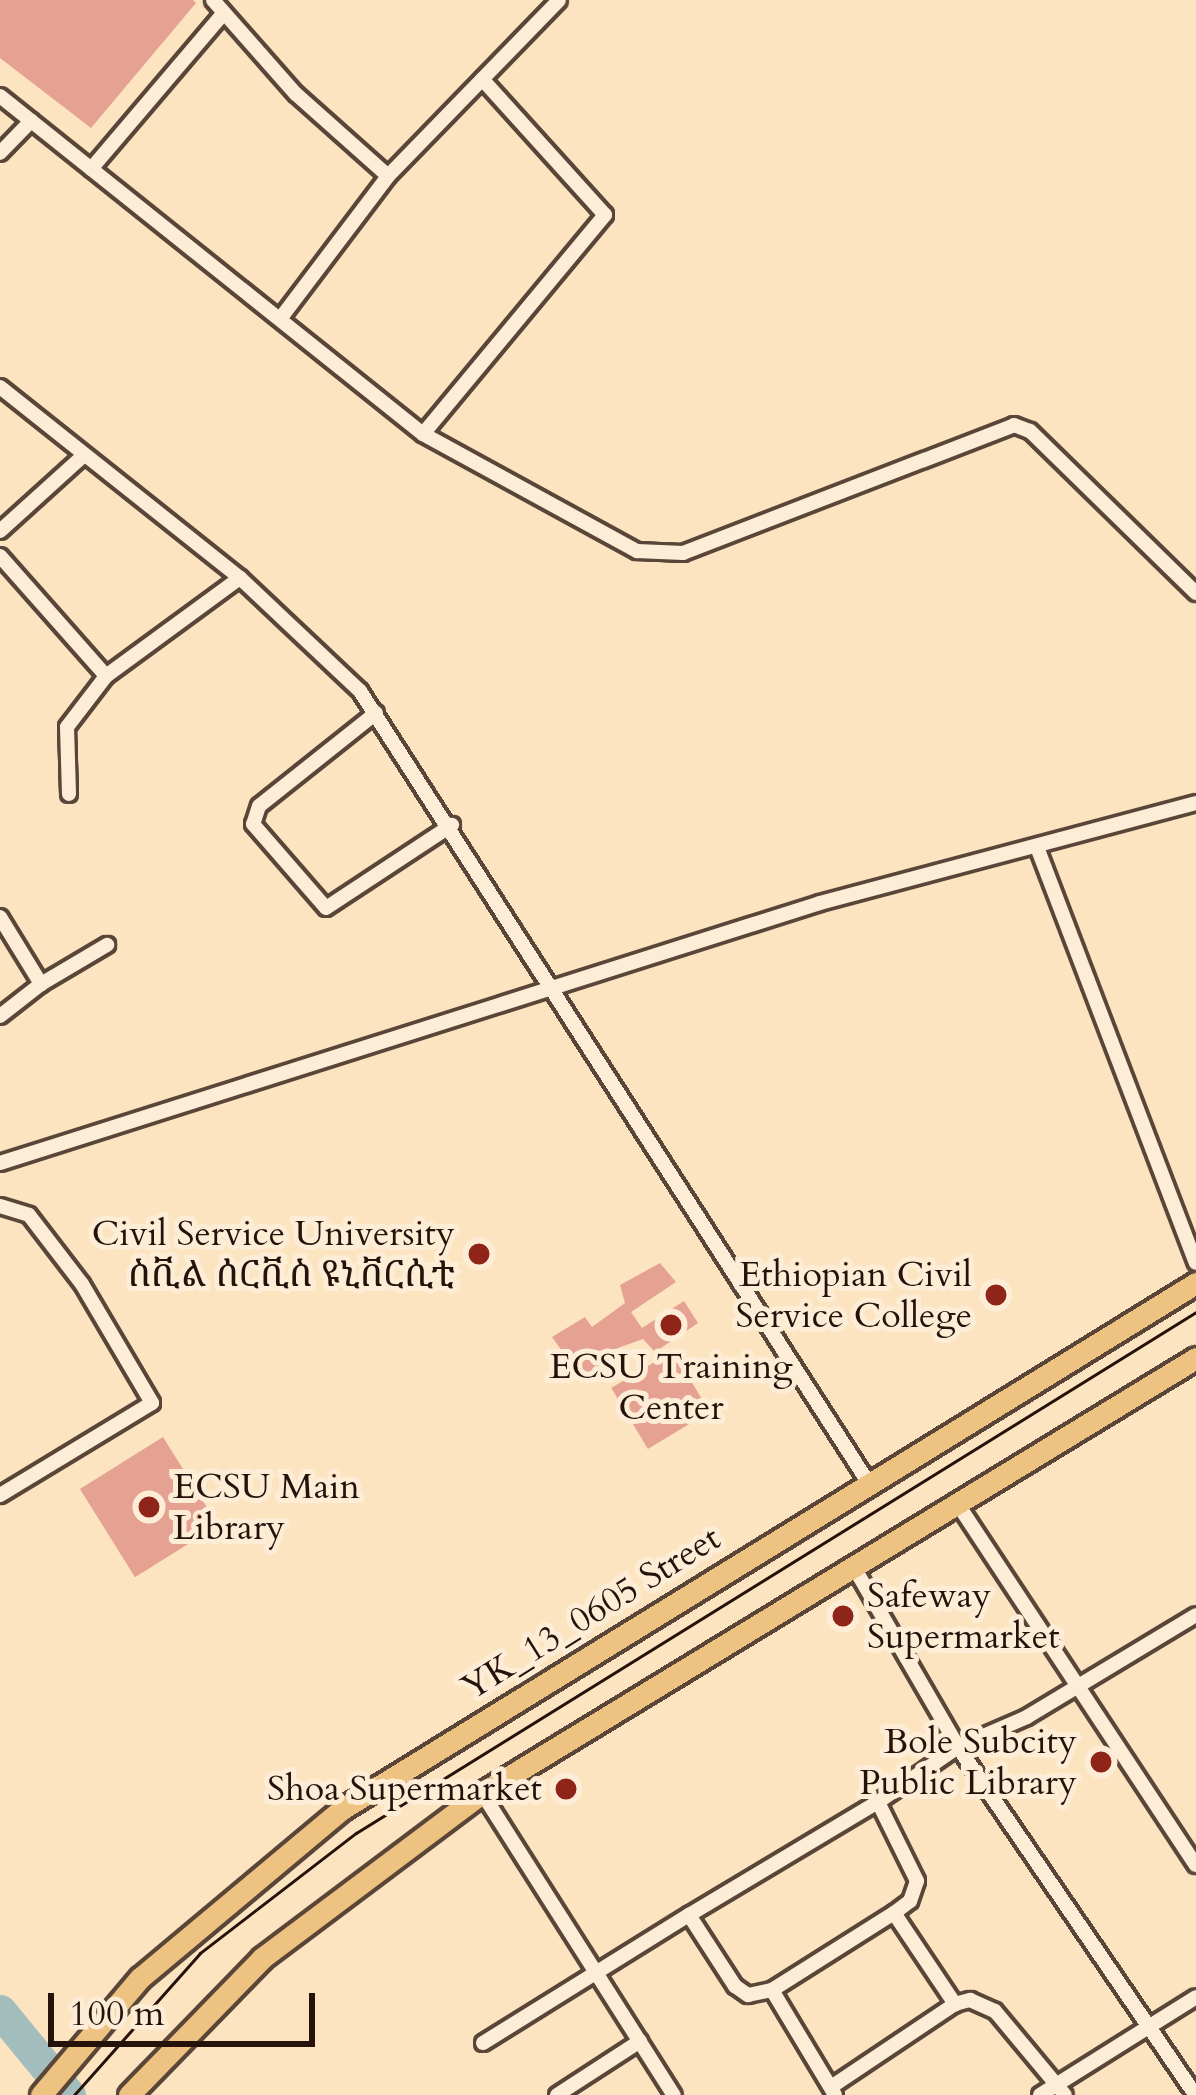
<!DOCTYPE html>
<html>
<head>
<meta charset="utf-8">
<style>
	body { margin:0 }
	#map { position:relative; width:1196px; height:2095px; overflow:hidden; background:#fce4c0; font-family:Cardo,"Noto Serif Ethiopic",serif }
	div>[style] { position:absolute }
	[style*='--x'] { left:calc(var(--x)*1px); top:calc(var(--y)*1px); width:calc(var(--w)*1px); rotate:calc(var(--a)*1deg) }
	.river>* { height:33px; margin:-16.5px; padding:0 16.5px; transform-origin:16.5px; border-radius:16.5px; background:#a3bcbc }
	.building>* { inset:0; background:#e5a293; transform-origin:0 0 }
	.roads { filter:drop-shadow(3px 0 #5a4638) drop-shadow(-3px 0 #5a4638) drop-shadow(0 3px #5a4638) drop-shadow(0 -3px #5a4638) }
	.minor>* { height:14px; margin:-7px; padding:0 7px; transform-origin:7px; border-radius:7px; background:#fdedd6 }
	.primary>* { height:21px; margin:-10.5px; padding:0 10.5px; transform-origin:10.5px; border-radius:10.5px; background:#eec280 }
	.tram>* { height:3px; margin:-1.5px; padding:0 1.5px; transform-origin:1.5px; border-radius:1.5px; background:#24120b }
	.dots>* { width:33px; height:33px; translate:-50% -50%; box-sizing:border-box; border:6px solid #fdedd6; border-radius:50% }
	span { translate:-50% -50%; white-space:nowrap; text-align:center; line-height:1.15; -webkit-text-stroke:10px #fdedd6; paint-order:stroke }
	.poi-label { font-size:36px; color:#24120b }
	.right { translate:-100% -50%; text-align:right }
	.left { translate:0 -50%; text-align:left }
	.street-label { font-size:36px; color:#24120b }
	.scale { position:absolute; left:48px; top:1993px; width:267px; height:54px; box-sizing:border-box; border:6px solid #24120b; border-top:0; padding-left:15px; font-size:36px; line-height:42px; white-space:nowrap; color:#24120b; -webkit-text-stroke:9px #fdedd6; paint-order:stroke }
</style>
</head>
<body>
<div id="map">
	<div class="river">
		<i style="--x:0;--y:2011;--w:109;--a:50.6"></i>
	</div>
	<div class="building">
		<i style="clip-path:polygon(0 0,193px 0,196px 3px,91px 128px,0 58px)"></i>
		<i style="clip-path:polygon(660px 1263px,676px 1282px,631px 1312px,642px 1328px,684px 1301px,698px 1323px,655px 1352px,643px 1339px,607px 1352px,617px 1364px,584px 1383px,571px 1367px,561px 1369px,551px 1357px,562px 1351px,552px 1337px,585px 1317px,592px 1327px,625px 1303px,620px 1285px)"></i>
		<i style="left:673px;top:1351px;width:71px;height:72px;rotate:59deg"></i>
		<i style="left:163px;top:1437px;width:104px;height:98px;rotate:58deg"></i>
	</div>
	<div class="roads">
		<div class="minor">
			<i style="--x:213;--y:0;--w:125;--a:48.6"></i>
			<i style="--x:296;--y:94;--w:123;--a:41.7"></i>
			<i style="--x:0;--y:96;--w:541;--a:38.63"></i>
			<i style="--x:423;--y:434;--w:244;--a:28.7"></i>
			<i style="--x:637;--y:551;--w:46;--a:2.5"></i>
			<i style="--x:683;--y:553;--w:355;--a:-21.1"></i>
			<i style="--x:1014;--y:425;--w:17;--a:21"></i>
			<i style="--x:1030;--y:431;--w:232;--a:44.3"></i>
			<i style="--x:0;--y:153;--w:45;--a:-45.9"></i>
			<i style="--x:91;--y:169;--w:205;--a:-49.6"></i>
			<i style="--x:280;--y:319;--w:179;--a:-52.9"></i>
			<i style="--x:388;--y:176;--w:245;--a:-45.8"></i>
			<i style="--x:0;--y:387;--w:307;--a:38.5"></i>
			<i style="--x:240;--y:578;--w:165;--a:43.3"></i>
			<i style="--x:360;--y:691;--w:940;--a:57.29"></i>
			<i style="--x:423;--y:434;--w:285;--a:-50.3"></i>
			<i style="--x:605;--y:215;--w:183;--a:-132.1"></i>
			<i style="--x:0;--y:531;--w:112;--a:-42.1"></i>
			<i style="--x:0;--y:556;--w:160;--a:48.5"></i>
			<i style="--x:106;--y:676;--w:166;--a:-36.2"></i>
			<i style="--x:376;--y:713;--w:149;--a:141.5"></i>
			<i style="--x:259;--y:806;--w:19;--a:108"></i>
			<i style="--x:253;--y:824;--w:111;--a:49"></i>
			<i style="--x:326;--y:908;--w:151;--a:-33.4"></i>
			<i style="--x:69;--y:794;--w:67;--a:-91.7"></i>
			<i style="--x:67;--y:727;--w:64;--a:-52.6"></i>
			<i style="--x:1037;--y:847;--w:445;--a:69.1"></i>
			<i style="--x:0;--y:917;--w:79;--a:58.5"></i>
			<i style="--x:41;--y:984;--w:52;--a:142"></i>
			<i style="--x:41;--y:984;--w:77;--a:-30.6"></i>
			<i style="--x:0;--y:1163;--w:860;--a:-17.59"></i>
			<i style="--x:820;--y:903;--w:389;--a:-14.9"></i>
			<i style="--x:0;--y:1206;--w:30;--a:17"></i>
			<i style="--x:29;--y:1215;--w:87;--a:52.5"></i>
			<i style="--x:82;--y:1284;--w:138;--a:59.5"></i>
			<i style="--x:152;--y:1403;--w:178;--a:148.8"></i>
			<i style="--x:959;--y:1506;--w:430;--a:56.6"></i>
			<i style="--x:855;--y:1569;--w:206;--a:59.9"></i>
			<i style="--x:958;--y:1747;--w:75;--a:-23.5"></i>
			<i style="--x:1027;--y:1717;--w:197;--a:-31.1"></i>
			<i style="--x:482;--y:1793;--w:358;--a:57.6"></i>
			<i style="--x:878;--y:1802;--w:97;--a:-34.5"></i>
			<i style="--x:958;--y:1747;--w:421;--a:55.7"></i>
			<i style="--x:689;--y:1915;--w:220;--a:-30.9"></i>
			<i style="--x:878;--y:1802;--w:88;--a:63.7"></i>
			<i style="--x:917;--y:1881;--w:21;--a:109"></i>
			<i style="--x:910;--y:1901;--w:20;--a:143"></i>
			<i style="--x:894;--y:1913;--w:110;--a:56.2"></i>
			<i style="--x:955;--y:2004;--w:16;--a:-15"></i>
			<i style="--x:970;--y:2000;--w:27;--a:24"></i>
			<i style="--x:995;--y:2011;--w:109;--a:50.2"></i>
			<i style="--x:772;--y:1990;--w:144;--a:-32.3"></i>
			<i style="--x:483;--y:2043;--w:243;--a:-31.9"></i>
			<i style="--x:689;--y:1915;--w:85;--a:57.1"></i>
			<i style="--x:735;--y:1986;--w:16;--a:35"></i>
			<i style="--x:748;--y:1995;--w:25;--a:-12"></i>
			<i style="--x:772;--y:1990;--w:122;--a:59"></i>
			<i style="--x:834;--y:2085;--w:146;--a:-33.8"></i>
			<i style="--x:557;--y:2095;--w:99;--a:-33"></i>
			<i style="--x:1040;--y:2095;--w:184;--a:-32.1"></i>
		</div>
		<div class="primary">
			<i style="--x:41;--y:2095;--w:153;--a:-49.8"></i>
			<i style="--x:140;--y:1978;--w:263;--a:-39.9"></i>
			<i style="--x:342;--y:1809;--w:1003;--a:-31.63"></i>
			<i style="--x:129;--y:2095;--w:191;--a:-45.8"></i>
			<i style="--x:262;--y:1958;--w:275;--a:-36.9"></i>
			<i style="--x:482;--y:1793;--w:836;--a:-31.35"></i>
		</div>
	</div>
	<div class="tram">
		<i style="--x:74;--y:2095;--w:190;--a:-48.4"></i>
		<i style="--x:200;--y:1953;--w:197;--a:-37.6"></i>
		<i style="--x:356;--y:1833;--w:988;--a:-31.81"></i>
	</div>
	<div class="dots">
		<i style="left:479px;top:1254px;background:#8f2418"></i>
		<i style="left:996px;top:1295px;background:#8f2418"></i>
		<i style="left:671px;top:1325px;background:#8f2418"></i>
		<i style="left:149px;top:1507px;background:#8f2418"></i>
		<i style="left:843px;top:1616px;background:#8f2418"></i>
		<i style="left:1101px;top:1762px;background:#8f2418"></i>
		<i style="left:566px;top:1789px;background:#8f2418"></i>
	</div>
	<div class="poi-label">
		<span class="right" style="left:455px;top:1254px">Civil Service University<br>ስቪል ሰርቪስ ዩኒቨርሲቲ</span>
		<span class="right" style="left:972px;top:1295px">Ethiopian Civil<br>Service College</span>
		<span style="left:671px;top:1387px">ECSU Training<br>Center</span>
		<span class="left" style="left:173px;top:1507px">ECSU Main<br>Library</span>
		<span class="left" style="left:867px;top:1616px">Safeway<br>Supermarket</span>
		<span class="right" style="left:1077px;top:1762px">Bole Subcity<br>Public Library</span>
		<span class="right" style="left:542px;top:1789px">Shoa Supermarket</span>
	</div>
	<div class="street-label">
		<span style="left:591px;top:1613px;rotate:-32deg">YK_13_0605 Street</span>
	</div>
	<div class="scale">100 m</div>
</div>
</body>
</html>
